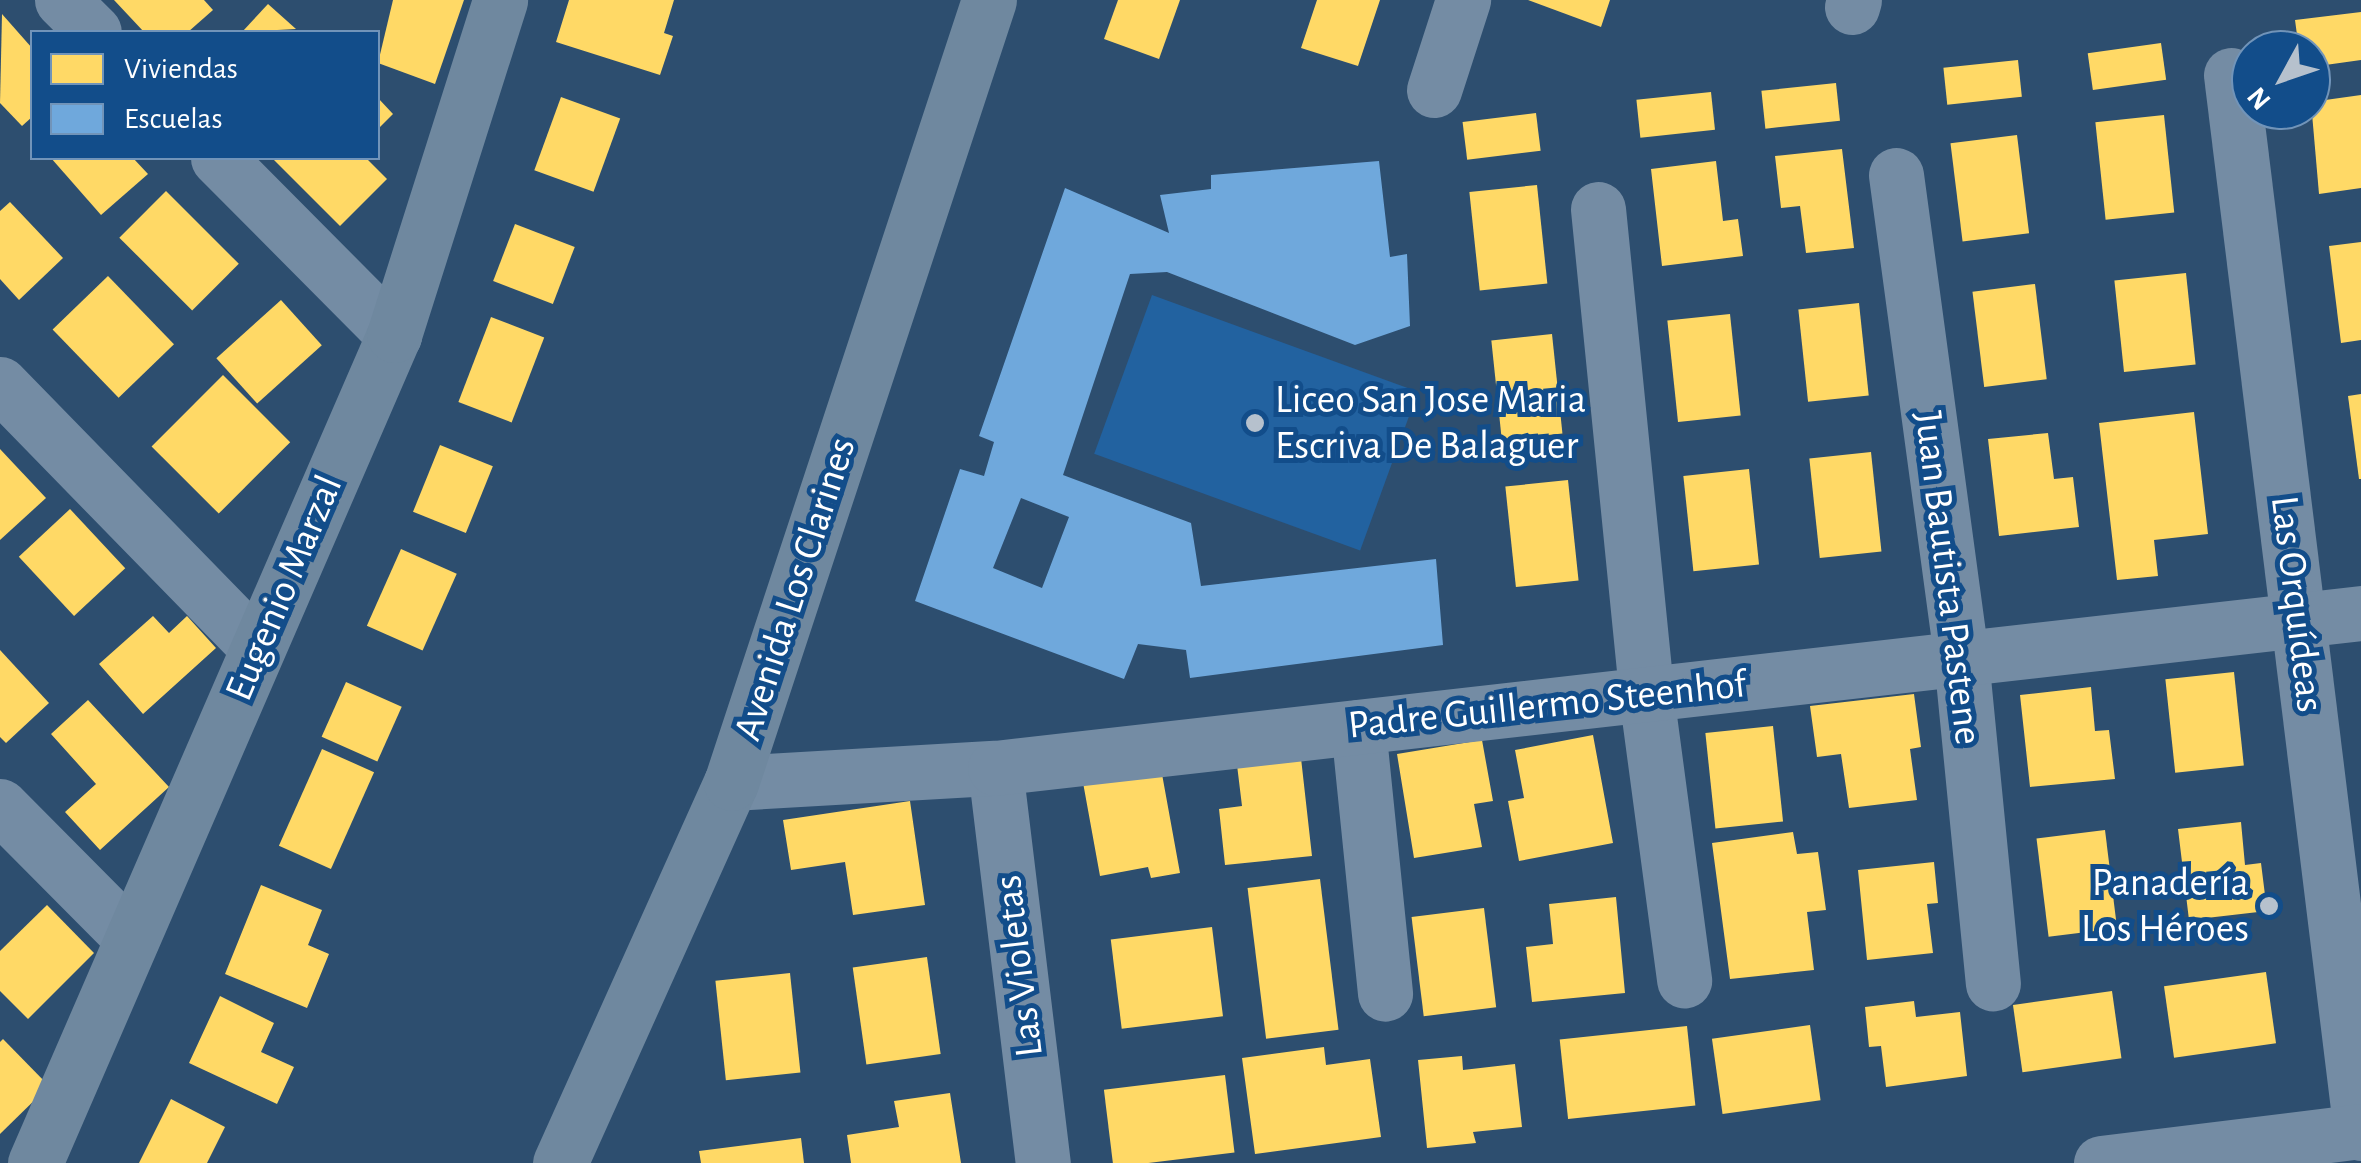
<!DOCTYPE html>
<html>
<head>
<meta charset="utf-8">
<style>
	body { margin:0 }
	#map { position:relative; width:2361px; height:1163px; overflow:hidden; background:#2d4e6f; font-family:"Alegreya Sans",sans-serif }
	div>[style] { position:absolute }
	[style*='--x'] { left:calc(var(--x)*1px); top:calc(var(--y)*1px); width:calc(var(--w)*1px); rotate:calc(var(--a)*1deg) }
	.green>* { inset:0; background:#2262a0; transform-origin:0 0 }
	.homes>* { inset:0; background:#ffd966; transform-origin:0 0 }
	.schools>* { inset:0; background:#6fa8dc }
	.street>* { height:55px; margin:-27.5px; padding:0 27.5px; transform-origin:27.5px; border-radius:27.5px; background:#748ca4 }
	.secondary>* { height:55px; margin:-27.5px; padding:0 27.5px; transform-origin:27.5px; border-radius:27.5px; background:#6f889f }
	.dots>* { width:28px; height:28px; translate:-50% -50%; box-sizing:border-box; border:5px solid #124d8a; border-radius:50% }
	span { translate:-50% -50%; white-space:nowrap; text-align:center; line-height:1.15; -webkit-text-stroke:10px #124d8a; paint-order:stroke }
	.poi-label { font-size:40px; color:#fff }
	.left { translate:0 -50%; text-align:left }
	.right { translate:-100% -50%; text-align:right }
	.street-label { font-size:40px; color:#fff }
	.legend { position:absolute; left:30px; top:30px; width:350px; height:130px; box-sizing:border-box; background:#124d8a; border:2px solid #7194b9; margin:0; padding:12px 18px; list-style:none; font-size:30px; color:#fff }
	.legend li { display:flex; align-items:center; gap:20px; height:50px }
	.legend b { width:50px; border:2px solid #7194b9 }
	.north { position:absolute; left:2231px; top:30px; width:100px; height:100px; box-sizing:border-box; background:#124d8a; border:2px solid #7194b9; border-radius:50%; rotate:230deg; font-size:28px; font-weight:700; line-height:40px; text-align:center; color:#fff }
	.north::after { content:''; display:block; margin:auto; width:35px; height:45px; background:#b6c1cd; clip-path:polygon(50% 0,100% 100%,50% 72%,0 100%) }
</style>
</head>
<body>
<div id="map">
	<div class="green">
		<i style="left:1152px;top:295px;width:283px;height:169px;rotate:20deg"></i>
	</div>
	<div class="homes">
		<i style="clip-path:polygon(114px 0,204px 0,213px 10px,188px 32px,144px 32px)"></i>
		<i style="clip-path:polygon(393px 0,464px 0,435px 84px,378px 63px)"></i>
		<i style="clip-path:polygon(569px 0,674px 0,664px 33px,673px 36px,660px 75px,556px 42px)"></i>
		<i style="clip-path:polygon(1118px 0,1180px 0,1159px 59px,1104px 39px)"></i>
		<i style="clip-path:polygon(1317px 0,1380px 0,1358px 66px,1301px 48px)"></i>
		<i style="clip-path:polygon(1528px 0,1610px 0,1601px 27px)"></i>
		<i style="clip-path:polygon(268px 4px,296px 29px,242px 32px)"></i>
		<i style="clip-path:polygon(2361px 12px,2361px 60px,2311px 67px,2311px 50px,2299px 50px,2295px 20px)"></i>
		<i style="clip-path:polygon(2px 14px,32px 48px,32px 117px,22px 126px,0 103px)"></i>
		<i style="left:2161px;top:43px;width:37px;height:74px;rotate:82deg"></i>
		<i style="left:2018px;top:60px;width:37px;height:75px;rotate:84deg"></i>
		<i style="left:1836px;top:83px;width:38px;height:75px;rotate:84deg"></i>
		<i style="left:1711px;top:92px;width:38px;height:75px;rotate:84deg"></i>
		<i style="clip-path:polygon(2361px 95px,2361px 188px,2319px 194px,2311px 102px)"></i>
		<i style="left:561px;top:97px;width:63px;height:78px;rotate:20deg"></i>
		<i style="clip-path:polygon(378px 98px,393px 114px,378px 129px)"></i>
		<i style="left:1536px;top:113px;width:38px;height:74px;rotate:83deg"></i>
		<i style="left:2164px;top:115px;width:98px;height:69px;rotate:84deg"></i>
		<i style="left:2017px;top:135px;width:99px;height:67px;rotate:83deg"></i>
		<i style="clip-path:polygon(1842px 149px,1854px 248px,1806px 253px,1800px 206px,1781px 208px,1775px 156px)"></i>
		<i style="clip-path:polygon(51px 158px,133px 158px,148px 174px,101px 215px)"></i>
		<i style="clip-path:polygon(272px 158px,366px 158px,387px 179px,340px 226px)"></i>
		<i style="clip-path:polygon(1716px 161px,1723px 221px,1738px 219px,1743px 256px,1662px 266px,1651px 169px)"></i>
		<i style="left:1537px;top:185px;width:99px;height:68px;rotate:84deg"></i>
		<i style="left:166px;top:191px;width:103px;height:66px;rotate:45deg"></i>
		<i style="clip-path:polygon(10px 202px,63px 258px,19px 300px,0 279px,0 211px)"></i>
		<i style="left:515px;top:224px;width:64px;height:61px;rotate:21deg"></i>
		<i style="clip-path:polygon(2361px 242px,2361px 340px,2341px 343px,2329px 246px)"></i>
		<i style="left:2186px;top:273px;width:92px;height:72px;rotate:84deg"></i>
		<i style="left:108px;top:276px;width:95px;height:77px;rotate:46deg"></i>
		<i style="left:2035px;top:284px;width:96px;height:63px;rotate:83deg"></i>
		<i style="left:281px;top:300px;width:61px;height:87px;rotate:48deg"></i>
		<i style="left:1859px;top:303px;width:93px;height:61px;rotate:84deg"></i>
		<i style="left:1730px;top:314px;width:102px;height:63px;rotate:84deg"></i>
		<i style="left:491px;top:317px;width:57px;height:91px;rotate:21deg"></i>
		<i style="left:1552px;top:334px;width:100px;height:61px;rotate:84deg"></i>
		<i style="left:223px;top:375px;width:95px;height:101px;rotate:45deg"></i>
		<i style="clip-path:polygon(2361px 394px,2361px 479px,2359px 479px,2348px 396px)"></i>
		<i style="clip-path:polygon(2194px 412px,2208px 534px,2154px 540px,2158px 576px,2117px 580px,2099px 423px)"></i>
		<i style="clip-path:polygon(2048px 433px,2054px 479px,2073px 477px,2079px 527px,1999px 536px,1988px 439px)"></i>
		<i style="left:440px;top:445px;width:57px;height:72px;rotate:22deg"></i>
		<i style="clip-path:polygon(0 449px,46px 498px,0 540px)"></i>
		<i style="left:1871px;top:452px;width:100px;height:62px;rotate:84deg"></i>
		<i style="left:1749px;top:469px;width:96px;height:66px;rotate:84deg"></i>
		<i style="left:1568px;top:480px;width:101px;height:63px;rotate:84deg"></i>
		<i style="left:70px;top:509px;width:81px;height:70px;rotate:47deg"></i>
		<i style="left:401px;top:549px;width:61px;height:84px;rotate:24deg"></i>
		<i style="clip-path:polygon(153px 616px,169px 633px,187px 616px,216px 648px,143px 714px,99px 664px)"></i>
		<i style="clip-path:polygon(0 650px,49px 703px,6px 743px,0 737px)"></i>
		<i style="left:2234px;top:672px;width:94px;height:69px;rotate:84deg"></i>
		<i style="left:346px;top:682px;width:61px;height:60px;rotate:24deg"></i>
		<i style="clip-path:polygon(2091px 687px,2095px 731px,2109px 730px,2115px 779px,2030px 787px,2020px 695px)"></i>
		<i style="clip-path:polygon(1914px 694px,1921px 747px,1910px 749px,1917px 800px,1849px 808px,1841px 754px,1817px 757px,1810px 706px)"></i>
		<i style="clip-path:polygon(88px 700px,169px 787px,100px 850px,65px 812px,96px 784px,51px 734px)"></i>
		<i style="left:1773px;top:726px;width:96px;height:68px;rotate:84deg"></i>
		<i style="clip-path:polygon(1593px 735px,1613px 843px,1519px 861px,1508px 801px,1524px 798px,1515px 750px)"></i>
		<i style="clip-path:polygon(1482px 740px,1493px 801px,1474px 804px,1482px 847px,1414px 858px,1397px 754px)"></i>
		<i style="left:322px;top:749px;width:57px;height:106px;rotate:24deg"></i>
		<i style="clip-path:polygon(1301px 758px,1312px 856px,1225px 865px,1219px 809px,1242px 806px,1237px 765px)"></i>
		<i style="clip-path:polygon(1160px 763px,1180px 873px,1151px 878px,1148px 867px,1100px 876px,1082px 777px)"></i>
		<i style="clip-path:polygon(910px 801px,925px 905px,853px 915px,845px 862px,791px 870px,783px 820px)"></i>
		<i style="clip-path:polygon(2241px 822px,2245px 865px,2261px 863px,2267px 911px,2189px 920px,2178px 829px)"></i>
		<i style="left:2105px;top:830px;width:99px;height:69px;rotate:83deg"></i>
		<i style="clip-path:polygon(1793px 832px,1797px 854px,1818px 852px,1826px 910px,1807px 912px,1814px 970px,1730px 979px,1712px 843px)"></i>
		<i style="clip-path:polygon(1934px 862px,1938px 903px,1927px 904px,1933px 953px,1867px 960px,1858px 870px)"></i>
		<i style="left:1320px;top:879px;width:152px;height:73px;rotate:83deg"></i>
		<i style="clip-path:polygon(261px 885px,322px 910px,308px 945px,329px 954px,307px 1008px,225px 974px)"></i>
		<i style="clip-path:polygon(1616px 897px,1625px 993px,1532px 1002px,1526px 947px,1553px 944px,1549px 904px)"></i>
		<i style="clip-path:polygon(47px 905px,94px 953px,28px 1019px,0 991px,0 951px)"></i>
		<i style="left:1484px;top:908px;width:100px;height:73px;rotate:83deg"></i>
		<i style="left:1212px;top:927px;width:90px;height:102px;rotate:83deg"></i>
		<i style="left:927px;top:957px;width:98px;height:75px;rotate:82deg"></i>
		<i style="left:2266px;top:972px;width:72px;height:103px;rotate:82deg"></i>
		<i style="left:790px;top:973px;width:100px;height:75px;rotate:84deg"></i>
		<i style="left:2112px;top:991px;width:68px;height:100px;rotate:82deg"></i>
		<i style="clip-path:polygon(220px 996px,274px 1023px,261px 1052px,294px 1067px,277px 1104px,189px 1063px)"></i>
		<i style="clip-path:polygon(1914px 1001px,1916px 1017px,1960px 1012px,1967px 1076px,1886px 1087px,1881px 1046px,1869px 1047px,1865px 1007px)"></i>
		<i style="left:1810px;top:1025px;width:76px;height:99px;rotate:82deg"></i>
		<i style="left:1687px;top:1026px;width:80px;height:128px;rotate:84deg"></i>
		<i style="clip-path:polygon(3px 1039px,49px 1086px,0 1134px,0 1042px)"></i>
		<i style="clip-path:polygon(1324px 1047px,1326px 1065px,1370px 1059px,1381px 1137px,1255px 1154px,1242px 1058px)"></i>
		<i style="clip-path:polygon(1462px 1056px,1463px 1070px,1515px 1064px,1522px 1127px,1473px 1132px,1476px 1143px,1427px 1148px,1418px 1060px)"></i>
		<i style="left:1225px;top:1075px;width:78px;height:122px;rotate:83deg"></i>
		<i style="clip-path:polygon(950px 1093px,961px 1163px,851px 1163px,847px 1135px,899px 1127px,894px 1101px)"></i>
		<i style="clip-path:polygon(171px 1099px,225px 1127px,207px 1163px,139px 1163px)"></i>
		<i style="clip-path:polygon(801px 1138px,804px 1163px,701px 1163px,699px 1151px)"></i>
	</div>
	<div class="schools">
		<i style="clip-path:polygon(evenodd,1379px 161px,1390px 257px,1407px 254px,1410px 326px,1355px 345px,1167px 272px,1130px 274px,1063px 475px,1191px 523px,1201px 586px,1436px 559px,1443px 645px,1190px 678px,1186px 650px,1138px 644px,1124px 679px,915px 601px,960px 469px,984px 476px,994px 442px,979px 436px,1065px 188px,1169px 233px,1160px 195px,1211px 189px,1211px 175px,1379px 161px,1021px 498px,1069px 517px,1042px 588px,993px 568px,1021px 498px)"></i>
	</div>
	<div class="street">
		<i style="--x:62;--y:0;--w:45;--a:45"></i>
		<i style="--x:1852;--y:7;--w:7;--a:-74"></i>
		<i style="--x:2231;--y:75;--w:1066;--a:82.99"></i>
		<i style="--x:1434;--y:90;--w:95;--a:-72.1"></i>
		<i style="--x:218;--y:158;--w:250;--a:45.2"></i>
		<i style="--x:1896;--y:175;--w:487;--a:82.3"></i>
		<i style="--x:1961;--y:658;--w:327;--a:84.4"></i>
		<i style="--x:1598;--y:209;--w:487;--a:84.3"></i>
		<i style="--x:1646;--y:694;--w:289;--a:82.4"></i>
		<i style="--x:0;--y:384;--w:369;--a:45.7"></i>
		<i style="--x:1358;--y:727;--w:268;--a:84.2"></i>
		<i style="--x:995;--y:768;--w:398;--a:83.1"></i>
		<i style="--x:731;--y:783;--w:264;--a:-3.3"></i>
		<i style="--x:995;--y:768;--w:1375;--a:-6.47"></i>
		<i style="--x:0;--y:806;--w:187;--a:45.2"></i>
		<i style="--x:2101;--y:1163;--w:262;--a:-7"></i>
	</div>
	<div class="secondary">
		<i style="--x:35;--y:1163;--w:902;--a:-66.56"></i>
		<i style="--x:394;--y:335;--w:351;--a:-72.4"></i>
		<i style="--x:560;--y:1163;--w:417;--a:-65.8"></i>
		<i style="--x:731;--y:783;--w:824;--a:-71.76"></i>
	</div>
	<div class="dots">
		<i style="left:1255px;top:423px;background:#b6c1cd"></i>
		<i style="left:2269px;top:906px;background:#b6c1cd"></i>
	</div>
	<div class="poi-label">
		<span class="left" style="left:1275px;top:423px">Liceo San Jose Maria<br>Escriva De Balaguer</span>
		<span class="right" style="left:2249px;top:906px">Panadería<br>Los Héroes</span>
	</div>
	<div class="street-label">
		<span style="left:1948px;top:578px;rotate:83deg">Juan Bautista Pastene</span>
		<span style="left:284px;top:588px;rotate:-67deg">Eugenio Marzal</span>
		<span style="left:795px;top:589px;rotate:-72deg">Avenida Los Clarines</span>
		<span style="left:2297px;top:604px;rotate:83deg">Las Orquídeas</span>
		<span style="left:1547px;top:705px;rotate:-6deg">Padre Guillermo Steenhof</span>
		<span style="left:1019px;top:966px;rotate:-97deg">Las Violetas</span>
	</div>
	<ul class="legend">
	<li><b style="height:28px;background:#ffd966"></b>Viviendas</li>
	<li><b style="height:28px;background:#6fa8dc"></b>Escuelas</li>
	</ul>
	<div class="north">N</div>
</div>
</body>
</html>
